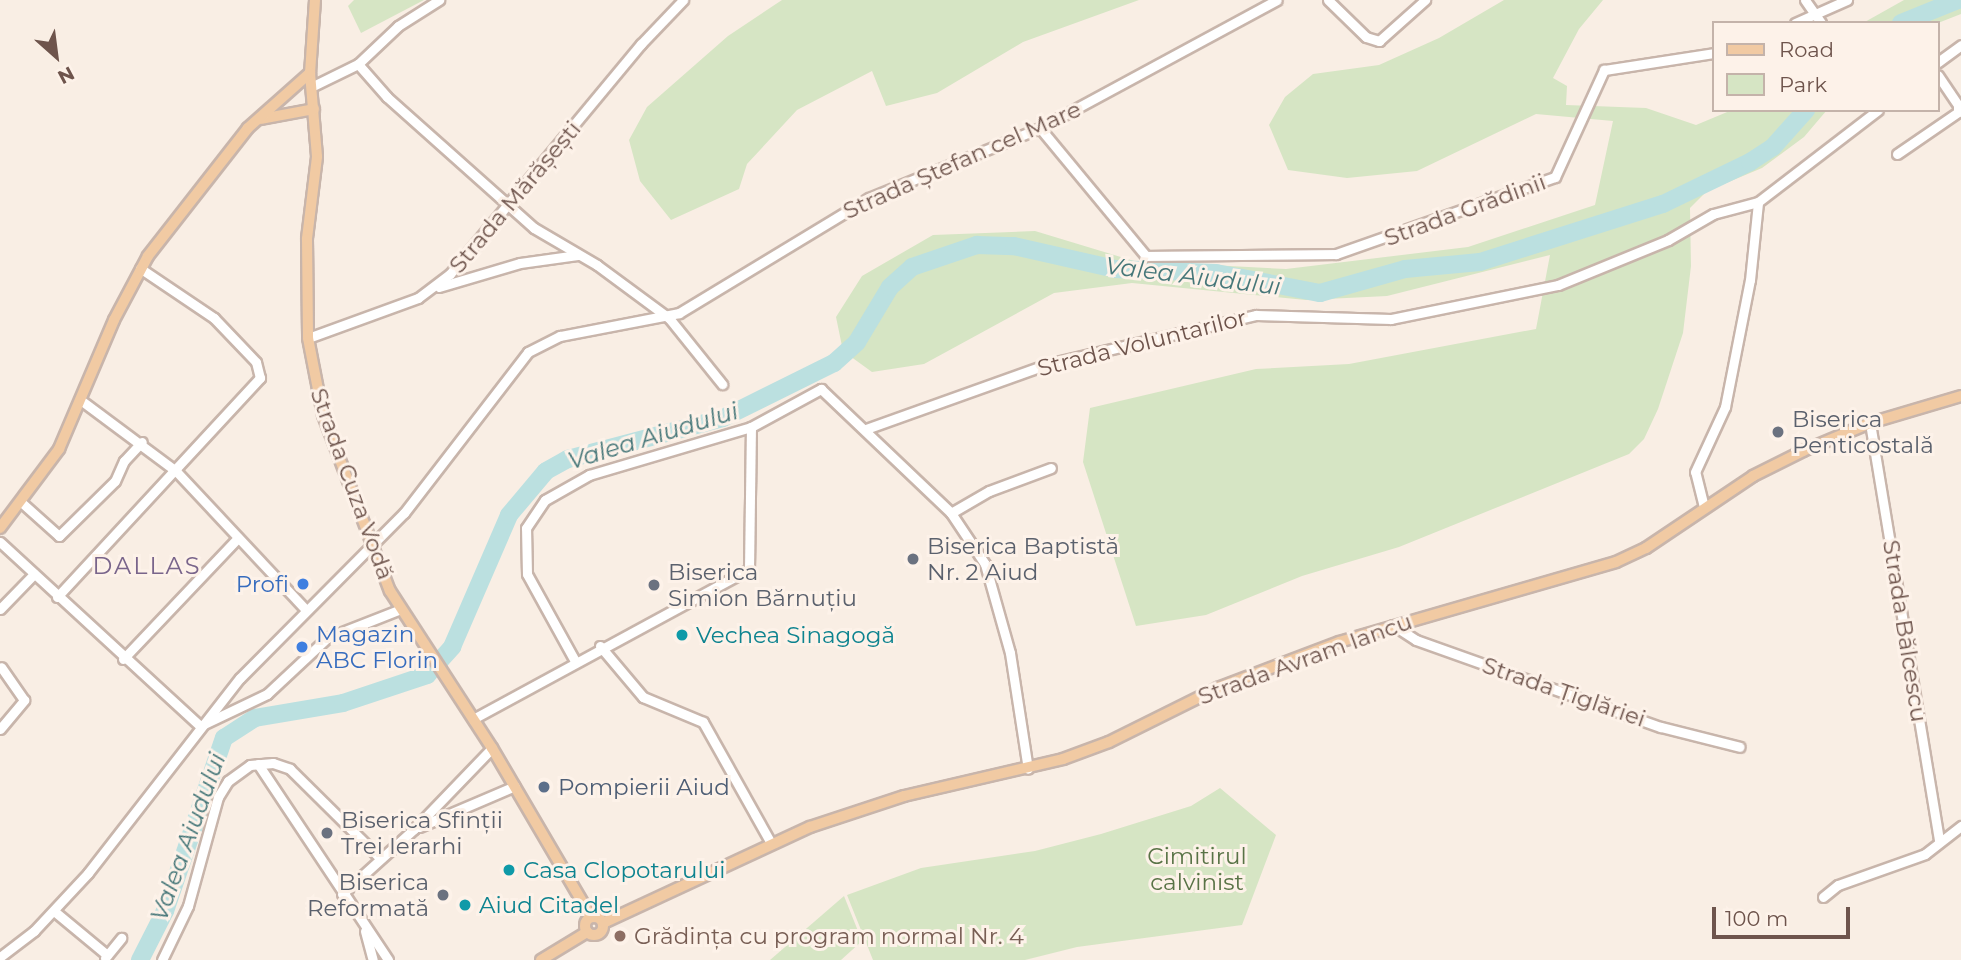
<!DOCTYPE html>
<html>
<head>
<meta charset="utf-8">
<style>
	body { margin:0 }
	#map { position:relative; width:1961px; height:960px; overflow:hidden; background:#f9eee4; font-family:Montserrat,sans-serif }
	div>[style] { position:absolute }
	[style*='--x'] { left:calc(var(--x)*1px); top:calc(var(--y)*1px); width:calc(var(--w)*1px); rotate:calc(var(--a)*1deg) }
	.green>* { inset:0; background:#d6e5c4 }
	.river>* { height:18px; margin:-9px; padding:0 9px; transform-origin:9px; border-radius:9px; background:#bbe0e0 }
	.roads { filter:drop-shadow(2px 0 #c8b5ab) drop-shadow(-2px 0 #c8b5ab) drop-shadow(0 2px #c8b5ab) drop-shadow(0 -2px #c8b5ab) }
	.minor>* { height:9px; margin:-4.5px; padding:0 4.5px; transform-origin:4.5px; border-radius:4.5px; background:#fff }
	.major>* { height:10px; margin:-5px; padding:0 5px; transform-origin:5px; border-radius:5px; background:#f1caa3 }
	.major>.ring { margin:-5px; padding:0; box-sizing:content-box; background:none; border:10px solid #f1caa3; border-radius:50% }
	.dots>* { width:19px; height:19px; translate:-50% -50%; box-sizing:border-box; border:4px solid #fdf2e9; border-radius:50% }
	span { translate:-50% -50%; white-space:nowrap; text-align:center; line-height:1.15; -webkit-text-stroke:6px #fdf2e9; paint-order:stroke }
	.street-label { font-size:23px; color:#6e544c }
	.worship-label { font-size:23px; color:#5b616d }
	.left { translate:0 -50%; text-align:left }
	.right { translate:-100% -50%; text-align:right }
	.shop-label { font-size:23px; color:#366cbe }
	.culture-label { font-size:23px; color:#0d838f }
	.service-label { font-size:23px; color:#4e5e75 }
	.park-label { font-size:23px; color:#597346 }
	.education-label { font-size:23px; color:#785e54 }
	.water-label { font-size:24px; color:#467779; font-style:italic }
	.neighbourhood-label { font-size:24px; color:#79658b; letter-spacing:2px }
	.legend { position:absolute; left:1712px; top:21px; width:228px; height:91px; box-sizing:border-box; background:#fdf2e9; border:2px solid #c4b3aa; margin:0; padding:9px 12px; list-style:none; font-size:21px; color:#6e544c }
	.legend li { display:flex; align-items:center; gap:14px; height:35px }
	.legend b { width:35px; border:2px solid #c4b3aa }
	.north { position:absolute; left:21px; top:21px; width:70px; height:70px; -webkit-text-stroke:5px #fdf2e9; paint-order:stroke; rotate:152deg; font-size:19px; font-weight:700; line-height:28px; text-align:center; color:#6e544c }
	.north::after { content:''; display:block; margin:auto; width:24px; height:32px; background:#6e544c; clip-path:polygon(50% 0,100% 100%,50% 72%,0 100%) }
	.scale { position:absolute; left:1712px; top:907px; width:138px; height:32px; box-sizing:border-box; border:4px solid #6e544c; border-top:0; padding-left:9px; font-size:21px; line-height:24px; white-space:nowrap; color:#6e544c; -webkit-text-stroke:5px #fdf2e9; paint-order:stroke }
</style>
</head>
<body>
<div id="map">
	<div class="green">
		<i style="clip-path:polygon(354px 0,424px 0,361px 33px,348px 6px)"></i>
		<i style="clip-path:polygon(782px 0,1139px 0,1023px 42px,937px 93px,886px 106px,872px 71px,797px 110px,747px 164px,739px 189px,671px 220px,640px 181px,629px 140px,647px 107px,728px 36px)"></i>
		<i style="clip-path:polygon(1504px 0,1603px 0,1579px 29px,1553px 78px,1567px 86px,1566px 105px,1646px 108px,1696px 125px,1732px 110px,1827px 110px,1804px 137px,1762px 168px,1707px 191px,1690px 208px,1691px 266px,1683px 333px,1658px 409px,1644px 439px,1629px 454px,1399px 547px,1302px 576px,1206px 615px,1136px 626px,1083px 462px,1090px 408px,1256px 369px,1349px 364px,1536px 329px,1550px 255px,1387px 296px,1306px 300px,1132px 283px,1054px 293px,924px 364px,872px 372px,843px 351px,836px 317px,862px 276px,933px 235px,1035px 231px,1134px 261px,1286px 269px,1468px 247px,1595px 205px,1613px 121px,1536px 114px,1417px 171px,1347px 178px,1288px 170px,1269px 125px,1285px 97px,1313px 74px,1379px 65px,1439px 38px)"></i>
		<i style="clip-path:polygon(1904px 0,1961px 0,1961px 14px,1938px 23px,1863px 23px)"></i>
		<i style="clip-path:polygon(1220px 788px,1276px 835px,1242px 925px,1077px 947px,1025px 960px,873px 960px,847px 895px,921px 868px,1035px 851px,1101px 834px,1191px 806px)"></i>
		<i style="clip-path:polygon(844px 896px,862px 941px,841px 960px,770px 960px)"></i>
	</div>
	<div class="river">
		<i style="--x:1901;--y:23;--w:61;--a:-22"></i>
		<i style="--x:140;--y:960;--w:55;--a:-63"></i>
		<i style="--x:165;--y:911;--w:183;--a:-71.2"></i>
		<i style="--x:224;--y:738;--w:37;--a:-33"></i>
		<i style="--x:255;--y:718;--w:89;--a:-9.7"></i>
		<i style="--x:343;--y:703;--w:89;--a:-18.4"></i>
		<i style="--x:427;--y:675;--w:38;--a:-48"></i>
		<i style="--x:452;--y:647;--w:144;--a:-66.6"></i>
		<i style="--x:509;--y:515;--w:57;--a:-49.9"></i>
		<i style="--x:546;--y:471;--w:25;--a:-29"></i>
		<i style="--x:568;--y:459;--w:160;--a:-14.8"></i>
		<i style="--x:723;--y:418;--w:124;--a:-26.4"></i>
		<i style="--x:834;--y:363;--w:31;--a:-42"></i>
		<i style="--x:857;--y:342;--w:64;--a:-59"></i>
		<i style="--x:890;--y:287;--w:30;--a:-42"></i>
		<i style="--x:912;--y:267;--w:69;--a:-18.7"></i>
		<i style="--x:977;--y:245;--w:37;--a:2"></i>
		<i style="--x:1014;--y:246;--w:104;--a:12.8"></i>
		<i style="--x:1115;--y:269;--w:101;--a:2.3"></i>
		<i style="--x:1216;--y:273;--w:106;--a:10.9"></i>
		<i style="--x:1320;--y:293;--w:88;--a:-15.8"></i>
		<i style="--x:1405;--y:269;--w:75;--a:-5.3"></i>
		<i style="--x:1480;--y:262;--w:192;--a:-17.6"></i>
		<i style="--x:1663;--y:204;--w:97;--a:-25.8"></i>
		<i style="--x:1750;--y:162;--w:27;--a:-33"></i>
		<i style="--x:1773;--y:147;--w:50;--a:-48.3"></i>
	</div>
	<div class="roads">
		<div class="minor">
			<i style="--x:1328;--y:0;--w:53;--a:44.2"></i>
			<i style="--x:1366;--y:37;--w:14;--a:17"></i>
			<i style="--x:1379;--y:41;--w:62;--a:-41.7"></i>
			<i style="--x:1805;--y:0;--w:28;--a:55"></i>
			<i style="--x:1795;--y:23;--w:57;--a:-23.9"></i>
			<i style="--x:1938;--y:62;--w:29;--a:-36"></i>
			<i style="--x:358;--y:64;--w:44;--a:48.7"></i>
			<i style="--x:387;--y:97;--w:197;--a:41.7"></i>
			<i style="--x:534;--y:228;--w:73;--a:30.4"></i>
			<i style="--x:597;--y:265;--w:89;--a:36.4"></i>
			<i style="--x:669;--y:318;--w:85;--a:51.2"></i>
			<i style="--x:311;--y:87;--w:52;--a:-26.1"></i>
			<i style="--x:358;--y:64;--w:55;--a:-43.5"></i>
			<i style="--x:398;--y:26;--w:49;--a:-32.4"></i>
			<i style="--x:1040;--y:128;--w:166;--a:50.4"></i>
			<i style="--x:1146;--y:256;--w:190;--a:-0.6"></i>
			<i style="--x:1336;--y:254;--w:232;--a:-19.4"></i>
			<i style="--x:1555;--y:177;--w:118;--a:-65.4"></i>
			<i style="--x:1604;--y:70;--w:111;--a:-8.8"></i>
			<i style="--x:1897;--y:154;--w:74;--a:-34.5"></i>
			<i style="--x:1958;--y:112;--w:7;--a:-90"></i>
			<i style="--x:1958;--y:105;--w:36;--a:-124"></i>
			<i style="--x:439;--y:287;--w:84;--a:-16.5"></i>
			<i style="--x:520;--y:263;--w:58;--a:-8"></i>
			<i style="--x:308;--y:338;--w:117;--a:-20"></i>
			<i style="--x:418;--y:298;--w:40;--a:-37"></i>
			<i style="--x:450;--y:274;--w:299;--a:-50.3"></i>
			<i style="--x:641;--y:44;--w:61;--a:-46.3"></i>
			<i style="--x:82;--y:401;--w:117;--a:36.7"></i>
			<i style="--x:176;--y:471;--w:190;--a:46.9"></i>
			<i style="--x:1870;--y:423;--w:423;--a:80.6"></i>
			<i style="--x:866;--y:429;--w:193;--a:-19.7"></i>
			<i style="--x:1048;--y:364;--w:214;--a:-13.3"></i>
			<i style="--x:1256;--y:315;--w:135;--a:1.7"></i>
			<i style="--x:1391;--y:319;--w:170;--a:-11.5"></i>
			<i style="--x:1558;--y:285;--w:119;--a:-22.2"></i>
			<i style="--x:1668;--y:240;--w:52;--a:-30"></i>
			<i style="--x:1713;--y:214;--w:47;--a:-14.9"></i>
			<i style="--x:1758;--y:202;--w:151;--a:-37.5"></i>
			<i style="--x:21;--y:502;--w:51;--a:41.8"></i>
			<i style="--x:59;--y:536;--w:78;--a:-44.5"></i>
			<i style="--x:115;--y:481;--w:22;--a:-66"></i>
			<i style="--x:124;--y:461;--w:26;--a:-47"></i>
			<i style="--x:1704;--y:507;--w:36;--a:-104"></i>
			<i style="--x:1695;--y:472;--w:72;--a:-65.2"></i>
			<i style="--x:1725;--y:407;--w:129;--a:-78.9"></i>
			<i style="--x:1750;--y:280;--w:78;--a:-84.1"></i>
			<i style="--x:951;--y:513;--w:44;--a:-30.1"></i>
			<i style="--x:989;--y:491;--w:66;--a:-20.4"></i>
			<i style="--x:0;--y:542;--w:272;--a:42.6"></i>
			<i style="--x:200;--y:726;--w:74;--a:-25.5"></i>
			<i style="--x:267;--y:694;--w:82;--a:-43"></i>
			<i style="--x:327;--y:638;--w:79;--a:-21.4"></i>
			<i style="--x:57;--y:597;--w:299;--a:-47.2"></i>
			<i style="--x:260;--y:378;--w:16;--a:-104"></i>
			<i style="--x:256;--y:362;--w:61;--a:-133.7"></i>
			<i style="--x:214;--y:318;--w:89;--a:-146"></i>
			<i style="--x:0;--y:609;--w:49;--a:-45.8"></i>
			<i style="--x:1393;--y:625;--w:27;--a:33"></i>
			<i style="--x:1416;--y:640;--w:260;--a:19.6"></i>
			<i style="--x:1661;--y:727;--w:81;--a:14.2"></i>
			<i style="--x:600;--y:646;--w:67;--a:49.9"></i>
			<i style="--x:643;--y:697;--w:65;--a:22.6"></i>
			<i style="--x:703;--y:722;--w:139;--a:60.7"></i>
			<i style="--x:123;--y:659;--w:167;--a:-46.5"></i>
			<i style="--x:575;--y:661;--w:99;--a:-118.9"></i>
			<i style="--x:527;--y:574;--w:46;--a:-91.2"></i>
			<i style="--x:526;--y:528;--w:34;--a:-56"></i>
			<i style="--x:545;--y:500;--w:51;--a:-29.6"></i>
			<i style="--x:589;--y:475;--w:169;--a:-16.5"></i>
			<i style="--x:751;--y:427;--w:80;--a:-28.5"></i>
			<i style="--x:821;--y:389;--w:180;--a:43.6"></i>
			<i style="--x:951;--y:513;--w:61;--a:56.3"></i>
			<i style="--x:985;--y:564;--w:92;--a:74.3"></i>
			<i style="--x:1010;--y:653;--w:117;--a:81.2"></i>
			<i style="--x:473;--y:719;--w:314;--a:-28.5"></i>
			<i style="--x:749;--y:569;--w:142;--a:-89.2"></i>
			<i style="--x:0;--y:729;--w:38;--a:-50"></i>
			<i style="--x:24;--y:700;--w:40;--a:-124.9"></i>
			<i style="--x:258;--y:764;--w:235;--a:56.4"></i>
			<i style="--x:419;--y:827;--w:104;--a:-23.1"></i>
			<i style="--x:342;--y:894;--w:97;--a:-42.1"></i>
			<i style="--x:414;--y:829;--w:112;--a:-46.1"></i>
			<i style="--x:1823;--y:897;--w:19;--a:-39"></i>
			<i style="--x:1838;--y:885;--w:92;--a:-19.6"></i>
			<i style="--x:1925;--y:854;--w:46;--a:-37.9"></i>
			<i style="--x:54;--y:911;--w:69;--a:39.7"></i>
			<i style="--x:365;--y:931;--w:30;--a:75"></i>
			<i style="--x:0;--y:957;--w:43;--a:-37.4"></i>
			<i style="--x:34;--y:931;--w:79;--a:-47"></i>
			<i style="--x:88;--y:873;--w:247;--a:-52.1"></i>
			<i style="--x:240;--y:678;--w:233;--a:-45.2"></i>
			<i style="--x:404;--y:513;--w:203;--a:-52.4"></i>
			<i style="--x:528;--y:352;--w:36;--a:-27"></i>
			<i style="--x:560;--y:336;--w:121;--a:-10.9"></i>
			<i style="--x:679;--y:313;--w:222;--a:-31.2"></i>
			<i style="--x:869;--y:198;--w:185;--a:-22.3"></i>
			<i style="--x:1040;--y:128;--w:269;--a:-28.4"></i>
			<i style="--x:105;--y:958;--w:26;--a:-51"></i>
			<i style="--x:162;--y:960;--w:60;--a:-64.3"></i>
			<i style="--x:188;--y:906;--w:113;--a:-74.6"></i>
			<i style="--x:218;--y:797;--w:19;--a:-58"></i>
			<i style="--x:228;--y:781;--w:27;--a:-36"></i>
			<i style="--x:250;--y:765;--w:23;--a:-5"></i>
			<i style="--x:273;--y:763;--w:18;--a:19"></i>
			<i style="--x:290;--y:769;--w:125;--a:44.7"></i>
		</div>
		<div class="major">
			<i style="--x:315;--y:0;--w:73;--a:93.9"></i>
			<i style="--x:310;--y:73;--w:84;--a:85.2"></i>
			<i style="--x:317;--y:157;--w:83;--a:97"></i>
			<i style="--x:307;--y:239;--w:99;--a:89.4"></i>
			<i style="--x:308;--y:338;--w:78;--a:79"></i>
			<i style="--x:323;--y:415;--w:188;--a:69.2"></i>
			<i style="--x:390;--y:591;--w:187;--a:57"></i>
			<i style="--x:492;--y:748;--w:196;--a:59.6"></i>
			<i style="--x:261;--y:119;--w:54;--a:-10.7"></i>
			<i style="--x:0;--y:528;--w:99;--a:-53.2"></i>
			<i style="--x:59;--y:449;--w:140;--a:-66.9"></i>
			<i style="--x:114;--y:320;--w:72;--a:-62"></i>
			<i style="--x:148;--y:256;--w:162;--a:-52"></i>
			<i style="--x:248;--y:128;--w:83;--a:-41.6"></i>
			<i class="ring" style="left:585px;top:917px;width:8px;height:8px"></i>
			<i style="--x:603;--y:923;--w:228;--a:-24.9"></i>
			<i style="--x:810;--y:827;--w:99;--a:-18.3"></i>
			<i style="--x:904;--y:796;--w:163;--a:-13.1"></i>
			<i style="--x:1063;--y:759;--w:49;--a:-20.3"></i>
			<i style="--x:1109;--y:742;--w:122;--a:-26.4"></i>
			<i style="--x:1218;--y:688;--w:129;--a:-20.8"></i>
			<i style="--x:1339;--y:642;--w:288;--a:-16.1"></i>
			<i style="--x:1616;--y:562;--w:33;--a:-25"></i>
			<i style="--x:1646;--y:548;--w:129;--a:-33.9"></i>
			<i style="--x:1753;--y:476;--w:56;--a:-26.6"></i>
			<i style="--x:1803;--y:451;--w:73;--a:-22.7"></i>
			<i style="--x:1870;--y:423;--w:95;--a:-16.5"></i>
			<i style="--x:541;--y:960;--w:54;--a:-31.3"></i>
		</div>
	</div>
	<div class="dots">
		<i style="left:1778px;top:432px;background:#6b7280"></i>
		<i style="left:913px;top:559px;background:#6b7280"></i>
		<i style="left:303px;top:584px;background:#3f7fe0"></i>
		<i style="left:654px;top:585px;background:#6b7280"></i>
		<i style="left:682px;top:635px;background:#0f9aa8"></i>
		<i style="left:302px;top:647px;background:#3f7fe0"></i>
		<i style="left:544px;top:787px;background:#5c6f8a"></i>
		<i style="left:327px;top:833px;background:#6b7280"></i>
		<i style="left:509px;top:870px;background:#0f9aa8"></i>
		<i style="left:443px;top:895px;background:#6b7280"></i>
		<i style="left:465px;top:905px;background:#0f9aa8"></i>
		<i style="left:620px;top:936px;background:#8d6e63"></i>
	</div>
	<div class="street-label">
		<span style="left:962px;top:160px;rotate:-24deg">Strada Ștefan cel Mare</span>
		<span style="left:515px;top:197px;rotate:-50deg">Strada Mărășești</span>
		<span style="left:1465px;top:210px;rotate:-20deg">Strada Grădinii</span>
		<span style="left:1142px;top:343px;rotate:-14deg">Strada Voluntarilor</span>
		<span style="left:352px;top:484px;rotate:70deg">Strada Cuza Vodă</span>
		<span style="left:1905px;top:631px;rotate:81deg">Strada Bălcescu</span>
		<span style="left:1305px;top:659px;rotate:-20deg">Strada Avram Iancu</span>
		<span style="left:1564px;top:692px;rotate:19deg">Strada Țiglăriei</span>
	</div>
	<div class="worship-label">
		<span class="left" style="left:1792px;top:432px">Biserica<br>Penticostală</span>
		<span class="left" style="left:927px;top:559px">Biserica Baptistă<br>Nr. 2 Aiud</span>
		<span class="left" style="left:668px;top:585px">Biserica<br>Simion Bărnuțiu</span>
		<span class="left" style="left:341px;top:833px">Biserica Sfinții<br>Trei Ierarhi</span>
		<span class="right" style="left:429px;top:895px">Biserica<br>Reformată</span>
	</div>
	<div class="shop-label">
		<span class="right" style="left:289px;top:584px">Profi</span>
		<span class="left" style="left:316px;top:647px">Magazin<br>ABC Florin</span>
	</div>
	<div class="culture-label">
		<span class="left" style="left:696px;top:635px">Vechea Sinagogă</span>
		<span class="left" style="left:523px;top:870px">Casa Clopotarului</span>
		<span class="left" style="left:479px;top:905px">Aiud Citadel</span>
	</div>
	<div class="service-label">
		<span class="left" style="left:558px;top:787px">Pompierii Aiud</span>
	</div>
	<div class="park-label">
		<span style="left:1197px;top:869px">Cimitirul<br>calvinist</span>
	</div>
	<div class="education-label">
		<span class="left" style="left:634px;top:936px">Grădința cu program normal Nr. 4</span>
	</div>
	<div class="water-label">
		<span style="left:1193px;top:276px;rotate:7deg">Valea Aiudului</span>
		<span style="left:653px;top:436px;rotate:-17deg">Valea Aiudului</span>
		<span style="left:188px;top:837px;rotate:-70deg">Valea Aiudului</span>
	</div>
	<div class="neighbourhood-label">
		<span style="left:147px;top:566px">DALLAS</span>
	</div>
	<ul class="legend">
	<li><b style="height:9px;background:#f1caa3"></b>Road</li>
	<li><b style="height:19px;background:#d6e5c4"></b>Park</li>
	</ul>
	<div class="north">N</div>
	<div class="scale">100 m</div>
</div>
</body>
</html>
